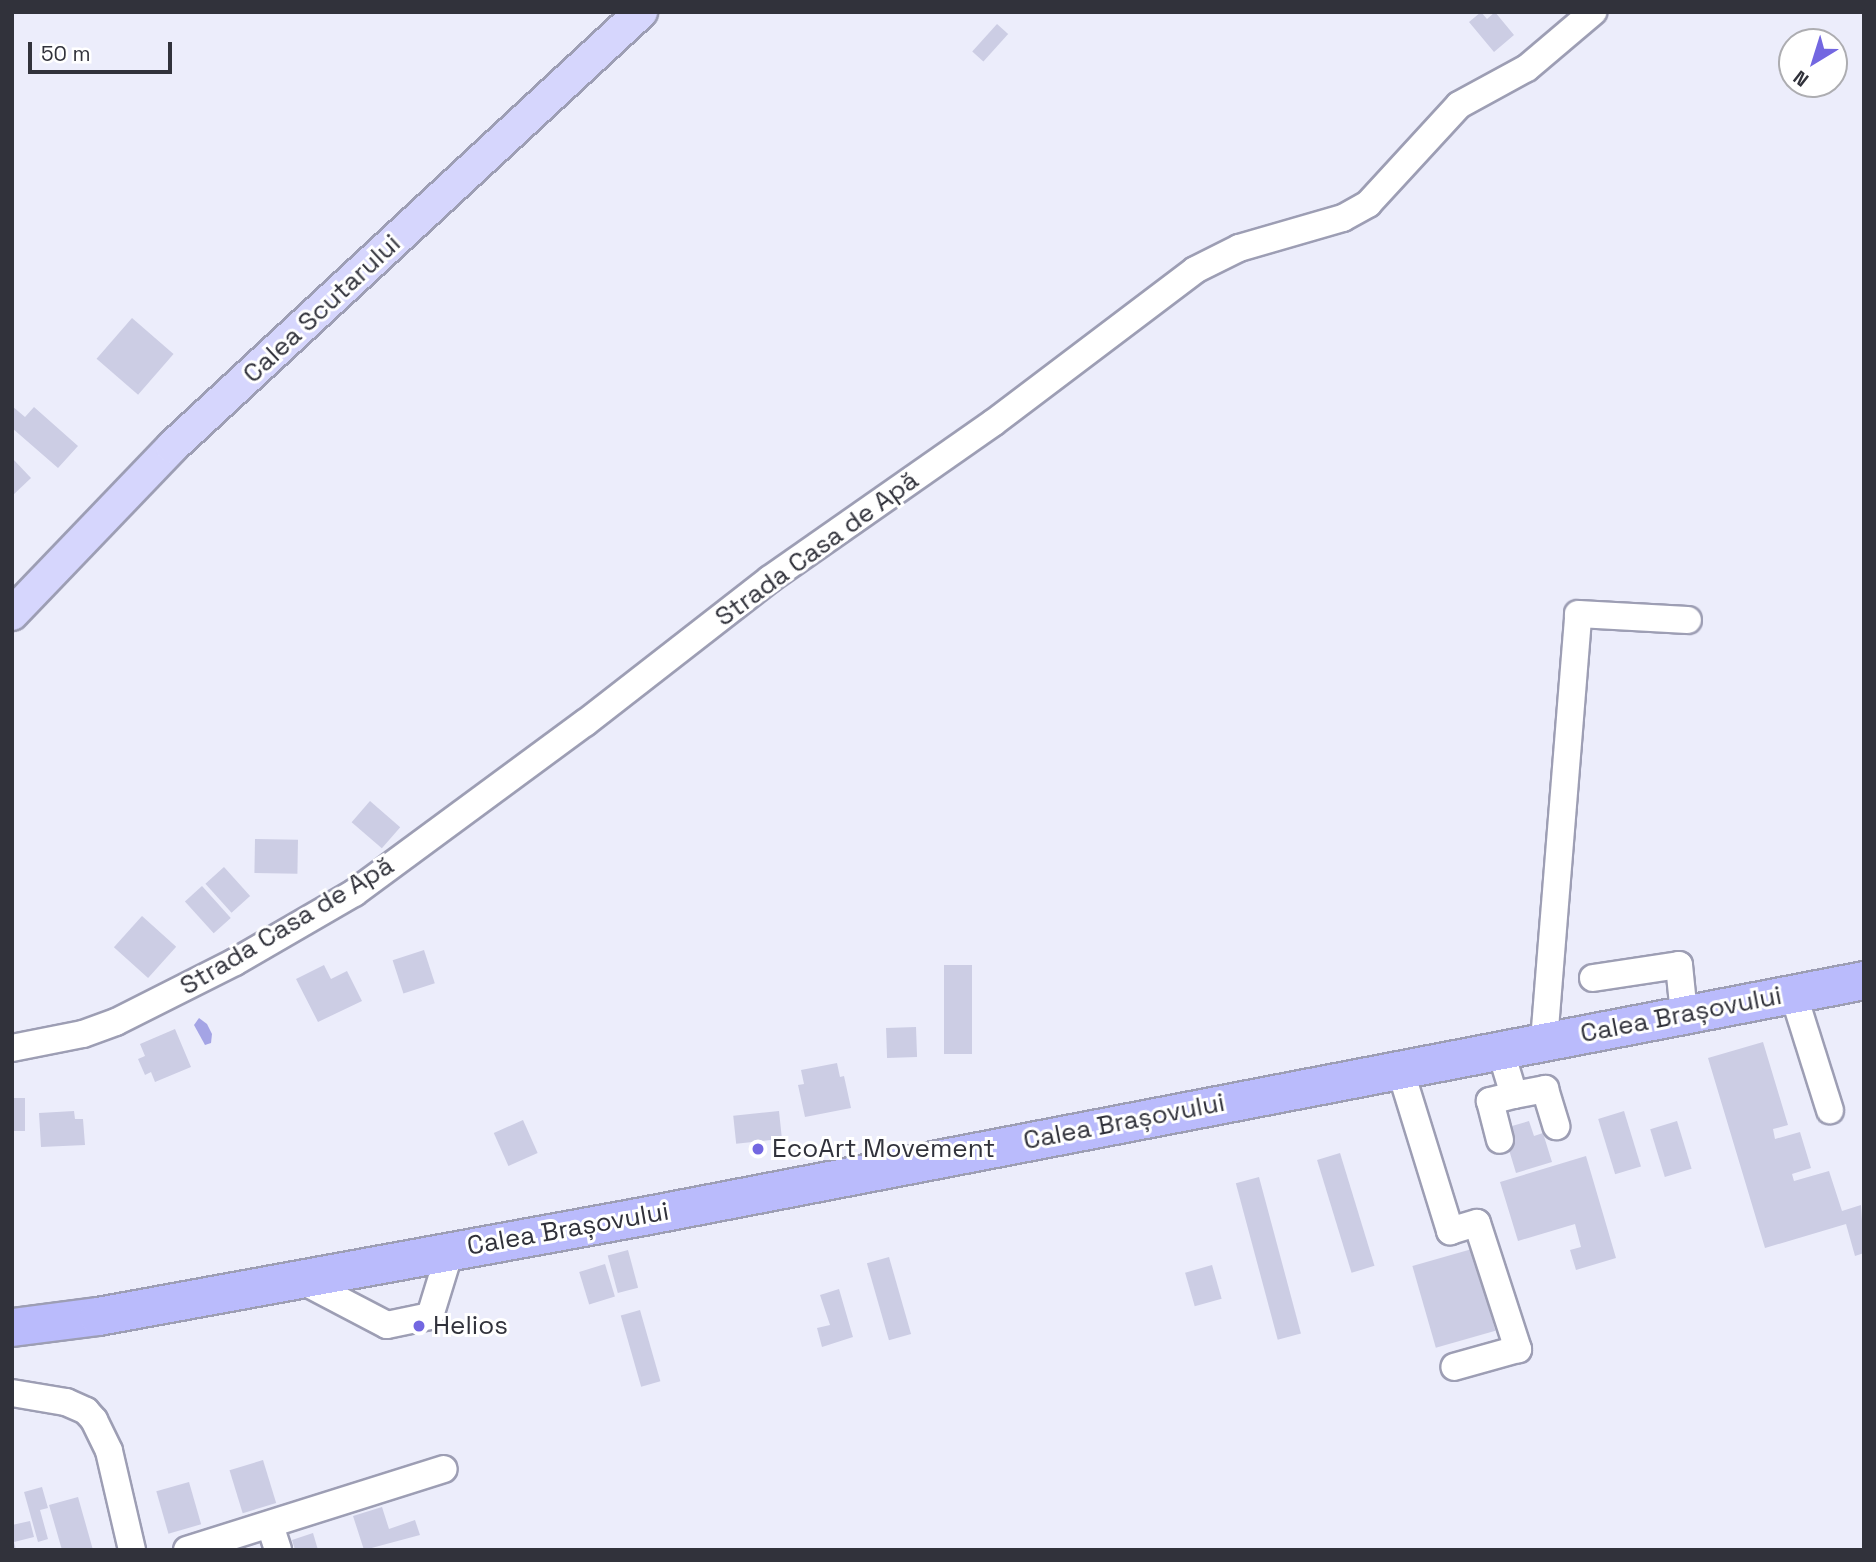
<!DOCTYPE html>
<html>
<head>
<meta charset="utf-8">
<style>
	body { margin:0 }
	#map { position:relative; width:1876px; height:1562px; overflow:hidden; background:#ecedfb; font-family:"Space Grotesk",sans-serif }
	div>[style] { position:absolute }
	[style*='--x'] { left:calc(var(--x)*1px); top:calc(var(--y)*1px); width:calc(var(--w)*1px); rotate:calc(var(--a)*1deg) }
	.water>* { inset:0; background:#a4a4e5 }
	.building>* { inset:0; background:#cccde4; transform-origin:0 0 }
	.roads { filter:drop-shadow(2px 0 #9d9eb4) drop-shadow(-2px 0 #9d9eb4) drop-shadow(0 2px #9d9eb4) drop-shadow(0 -2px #9d9eb4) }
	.minor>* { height:26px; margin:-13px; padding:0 13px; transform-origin:13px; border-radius:13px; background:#fff }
	.major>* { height:32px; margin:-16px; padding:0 16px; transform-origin:16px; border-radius:16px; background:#d6d6fd }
	.highway>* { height:37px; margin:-18.5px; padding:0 18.5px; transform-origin:18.5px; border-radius:18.5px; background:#babbfc }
	.dots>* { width:19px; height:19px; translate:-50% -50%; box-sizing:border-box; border:4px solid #fff; border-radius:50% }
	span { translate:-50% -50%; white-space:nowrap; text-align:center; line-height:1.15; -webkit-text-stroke:6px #fff; paint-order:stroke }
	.street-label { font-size:26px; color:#31323b }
	.poi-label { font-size:26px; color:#31323b }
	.left { translate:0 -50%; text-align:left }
	.frame { position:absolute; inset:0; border:14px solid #31323b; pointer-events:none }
	.north { position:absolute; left:1778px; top:28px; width:70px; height:70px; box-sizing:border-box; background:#fff; border:2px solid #adadb1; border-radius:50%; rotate:218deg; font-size:19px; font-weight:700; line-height:28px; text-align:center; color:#31323b }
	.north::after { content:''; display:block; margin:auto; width:24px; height:32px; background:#7367e1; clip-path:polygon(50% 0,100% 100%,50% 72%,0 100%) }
	.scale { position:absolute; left:28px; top:42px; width:144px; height:32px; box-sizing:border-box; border:4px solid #31323b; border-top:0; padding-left:9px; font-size:21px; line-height:24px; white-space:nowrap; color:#31323b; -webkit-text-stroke:5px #fff; paint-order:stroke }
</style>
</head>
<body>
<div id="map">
	<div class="water">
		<i style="clip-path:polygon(199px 1018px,207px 1024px,212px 1034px,211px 1043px,205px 1045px,194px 1025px)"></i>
	</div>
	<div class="building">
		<i style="clip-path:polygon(1481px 12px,1487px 19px,1495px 12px,1514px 35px,1494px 52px,1469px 22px)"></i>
		<i style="left:997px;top:24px;width:15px;height:37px;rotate:42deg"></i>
		<i style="left:132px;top:318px;width:55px;height:54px;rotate:41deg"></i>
		<i style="clip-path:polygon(12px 406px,25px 417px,34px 407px,78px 446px,58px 468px,12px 428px)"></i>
		<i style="clip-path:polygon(12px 458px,31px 478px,12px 496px)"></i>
		<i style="left:370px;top:801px;width:40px;height:28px;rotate:41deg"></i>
		<i style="left:255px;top:839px;width:43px;height:34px;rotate:1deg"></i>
		<i style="left:224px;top:867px;width:39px;height:25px;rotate:48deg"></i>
		<i style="left:202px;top:886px;width:43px;height:23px;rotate:48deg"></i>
		<i style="left:142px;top:916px;width:46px;height:42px;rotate:42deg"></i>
		<i style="left:424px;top:950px;width:35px;height:33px;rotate:72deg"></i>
		<i style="clip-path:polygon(324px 965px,331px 979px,347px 971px,362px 1001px,318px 1022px,296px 979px)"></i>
		<i style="left:944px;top:965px;width:28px;height:89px"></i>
		<i style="left:916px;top:1027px;width:30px;height:30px;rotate:88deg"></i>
		<i style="clip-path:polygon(175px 1029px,191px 1067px,155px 1082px,151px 1072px,145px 1075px,138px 1059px,145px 1056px,140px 1044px)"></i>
		<i style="clip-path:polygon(1763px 1042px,1788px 1125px,1773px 1129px,1775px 1139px,1800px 1132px,1811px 1168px,1792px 1174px,1794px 1181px,1829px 1171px,1842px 1211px,1861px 1205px,1864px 1253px,1855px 1256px,1846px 1224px,1765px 1248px,1708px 1058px)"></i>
		<i style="clip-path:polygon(837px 1063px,840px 1077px,844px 1076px,851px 1108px,805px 1117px,798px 1085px,804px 1084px,801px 1070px)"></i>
		<i style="left:12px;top:1098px;width:13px;height:33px"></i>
		<i style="clip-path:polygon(74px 1111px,75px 1119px,83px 1119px,85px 1145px,41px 1147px,39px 1113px)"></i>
		<i style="left:779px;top:1111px;width:28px;height:46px;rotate:84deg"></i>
		<i style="left:1624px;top:1111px;width:58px;height:27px;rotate:73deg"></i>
		<i style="left:523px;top:1120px;width:36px;height:32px;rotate:66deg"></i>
		<i style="clip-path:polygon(1529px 1121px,1534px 1136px,1543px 1133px,1552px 1162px,1516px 1173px,1506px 1140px,1515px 1138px,1512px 1126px)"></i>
		<i style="left:1677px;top:1121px;width:50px;height:28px;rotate:73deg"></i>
		<i style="left:1340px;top:1153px;width:118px;height:24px;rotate:73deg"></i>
		<i style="clip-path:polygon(1586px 1156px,1616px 1258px,1576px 1270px,1570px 1250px,1581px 1247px,1575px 1224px,1518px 1241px,1500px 1182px)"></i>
		<i style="left:1259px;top:1177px;width:162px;height:24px;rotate:75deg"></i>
		<i style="left:1472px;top:1249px;width:85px;height:62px;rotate:74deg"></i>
		<i style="left:628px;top:1250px;width:39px;height:21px;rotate:75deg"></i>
		<i style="left:889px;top:1257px;width:80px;height:23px;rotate:74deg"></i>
		<i style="left:605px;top:1264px;width:34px;height:27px;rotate:73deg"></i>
		<i style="left:1212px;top:1265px;width:35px;height:28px;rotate:74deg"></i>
		<i style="clip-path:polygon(839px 1289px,853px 1337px,822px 1347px,817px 1328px,830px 1325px,820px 1295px)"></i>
		<i style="left:640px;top:1310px;width:74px;height:20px;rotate:74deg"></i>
		<i style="left:263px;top:1460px;width:45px;height:35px;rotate:73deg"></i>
		<i style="left:189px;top:1482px;width:44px;height:34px;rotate:74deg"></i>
		<i style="clip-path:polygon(42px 1487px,48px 1508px,40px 1510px,48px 1539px,38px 1542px,24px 1492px)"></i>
		<i style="clip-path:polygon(78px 1497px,93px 1550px,62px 1550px,49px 1505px)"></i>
		<i style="clip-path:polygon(382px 1507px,389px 1529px,415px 1520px,420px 1535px,364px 1550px,353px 1516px)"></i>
		<i style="clip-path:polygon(30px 1521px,34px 1537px,14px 1542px,16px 1550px,12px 1550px,12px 1525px)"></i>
		<i style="clip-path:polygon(313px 1533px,318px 1550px,295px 1550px,292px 1540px)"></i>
	</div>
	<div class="roads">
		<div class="minor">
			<i style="--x:1593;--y:978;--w:87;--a:-8.6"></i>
			<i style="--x:1679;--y:965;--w:49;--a:84.2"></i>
			<i style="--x:1793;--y:993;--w:123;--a:72.5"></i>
			<i style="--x:1544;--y:1041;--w:428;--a:-85.4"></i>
			<i style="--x:1578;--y:614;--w:110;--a:3.1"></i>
			<i style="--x:12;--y:1048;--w:72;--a:-11.2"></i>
			<i style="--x:83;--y:1034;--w:35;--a:-20"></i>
			<i style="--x:116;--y:1022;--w:133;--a:-26.8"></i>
			<i style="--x:235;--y:962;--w:138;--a:-30.1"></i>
			<i style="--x:354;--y:893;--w:287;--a:-36.4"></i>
			<i style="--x:585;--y:723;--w:234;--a:-37.9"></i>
			<i style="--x:770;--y:579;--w:272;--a:-35"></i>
			<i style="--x:993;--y:423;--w:253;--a:-37.1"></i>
			<i style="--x:1195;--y:270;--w:49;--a:-26.6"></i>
			<i style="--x:1239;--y:248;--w:108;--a:-16.1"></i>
			<i style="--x:1343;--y:218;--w:29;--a:-29"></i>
			<i style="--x:1368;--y:204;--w:134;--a:-47.4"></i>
			<i style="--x:1459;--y:105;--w:77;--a:-28.6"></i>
			<i style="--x:1527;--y:68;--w:87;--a:-40.3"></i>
			<i style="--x:1500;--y:1049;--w:48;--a:73.1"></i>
			<i style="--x:1514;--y:1095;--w:25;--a:166"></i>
			<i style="--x:1490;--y:1101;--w:40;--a:75.6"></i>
			<i style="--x:1400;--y:1069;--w:170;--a:72.8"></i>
			<i style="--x:1450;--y:1231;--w:28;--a:-17"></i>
			<i style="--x:1477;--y:1223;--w:133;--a:72"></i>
			<i style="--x:1518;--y:1349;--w:66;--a:164.3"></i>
			<i style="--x:1514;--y:1095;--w:32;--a:-11"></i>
			<i style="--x:1545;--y:1089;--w:39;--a:73"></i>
			<i style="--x:299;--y:1279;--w:99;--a:27.6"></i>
			<i style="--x:387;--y:1325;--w:44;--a:-11.8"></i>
			<i style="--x:430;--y:1316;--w:68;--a:-72.9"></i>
			<i style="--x:12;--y:1393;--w:55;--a:9.5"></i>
			<i style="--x:66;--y:1402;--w:22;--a:24"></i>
			<i style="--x:86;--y:1411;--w:12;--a:48"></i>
			<i style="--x:94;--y:1420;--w:34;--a:64"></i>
			<i style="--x:109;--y:1451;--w:102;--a:76.9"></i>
			<i style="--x:270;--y:1525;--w:26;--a:72"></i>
			<i style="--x:187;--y:1550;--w:269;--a:-17.5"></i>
		</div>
		<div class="major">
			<i style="--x:12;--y:614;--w:231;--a:-46.2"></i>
			<i style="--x:172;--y:447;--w:640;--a:-42.85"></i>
		</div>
		<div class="highway">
			<i style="--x:12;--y:1327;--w:87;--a:-7.3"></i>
			<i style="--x:98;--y:1316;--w:554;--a:-10.4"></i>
			<i style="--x:643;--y:1216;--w:1244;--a:-10.94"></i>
		</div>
	</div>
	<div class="dots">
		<i style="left:758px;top:1149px;background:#7367e1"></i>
		<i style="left:419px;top:1326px;background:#7367e1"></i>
	</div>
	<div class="street-label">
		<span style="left:322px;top:309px;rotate:-43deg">Calea Scutarului</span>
		<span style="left:817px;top:549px;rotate:-36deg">Strada Casa de Apă</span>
		<span style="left:287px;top:926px;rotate:-31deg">Strada Casa de Apă</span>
		<span style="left:1681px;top:1015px;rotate:-11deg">Calea Brașovului</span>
		<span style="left:1124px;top:1122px;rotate:-11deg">Calea Brașovului</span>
		<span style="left:568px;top:1229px;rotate:-10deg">Calea Brașovului</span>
	</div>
	<div class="poi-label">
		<span class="left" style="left:772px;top:1149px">EcoArt Movement</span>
		<span class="left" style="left:433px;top:1326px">Helios</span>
	</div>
	<div class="frame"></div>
	<div class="north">N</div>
	<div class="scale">50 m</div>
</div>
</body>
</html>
